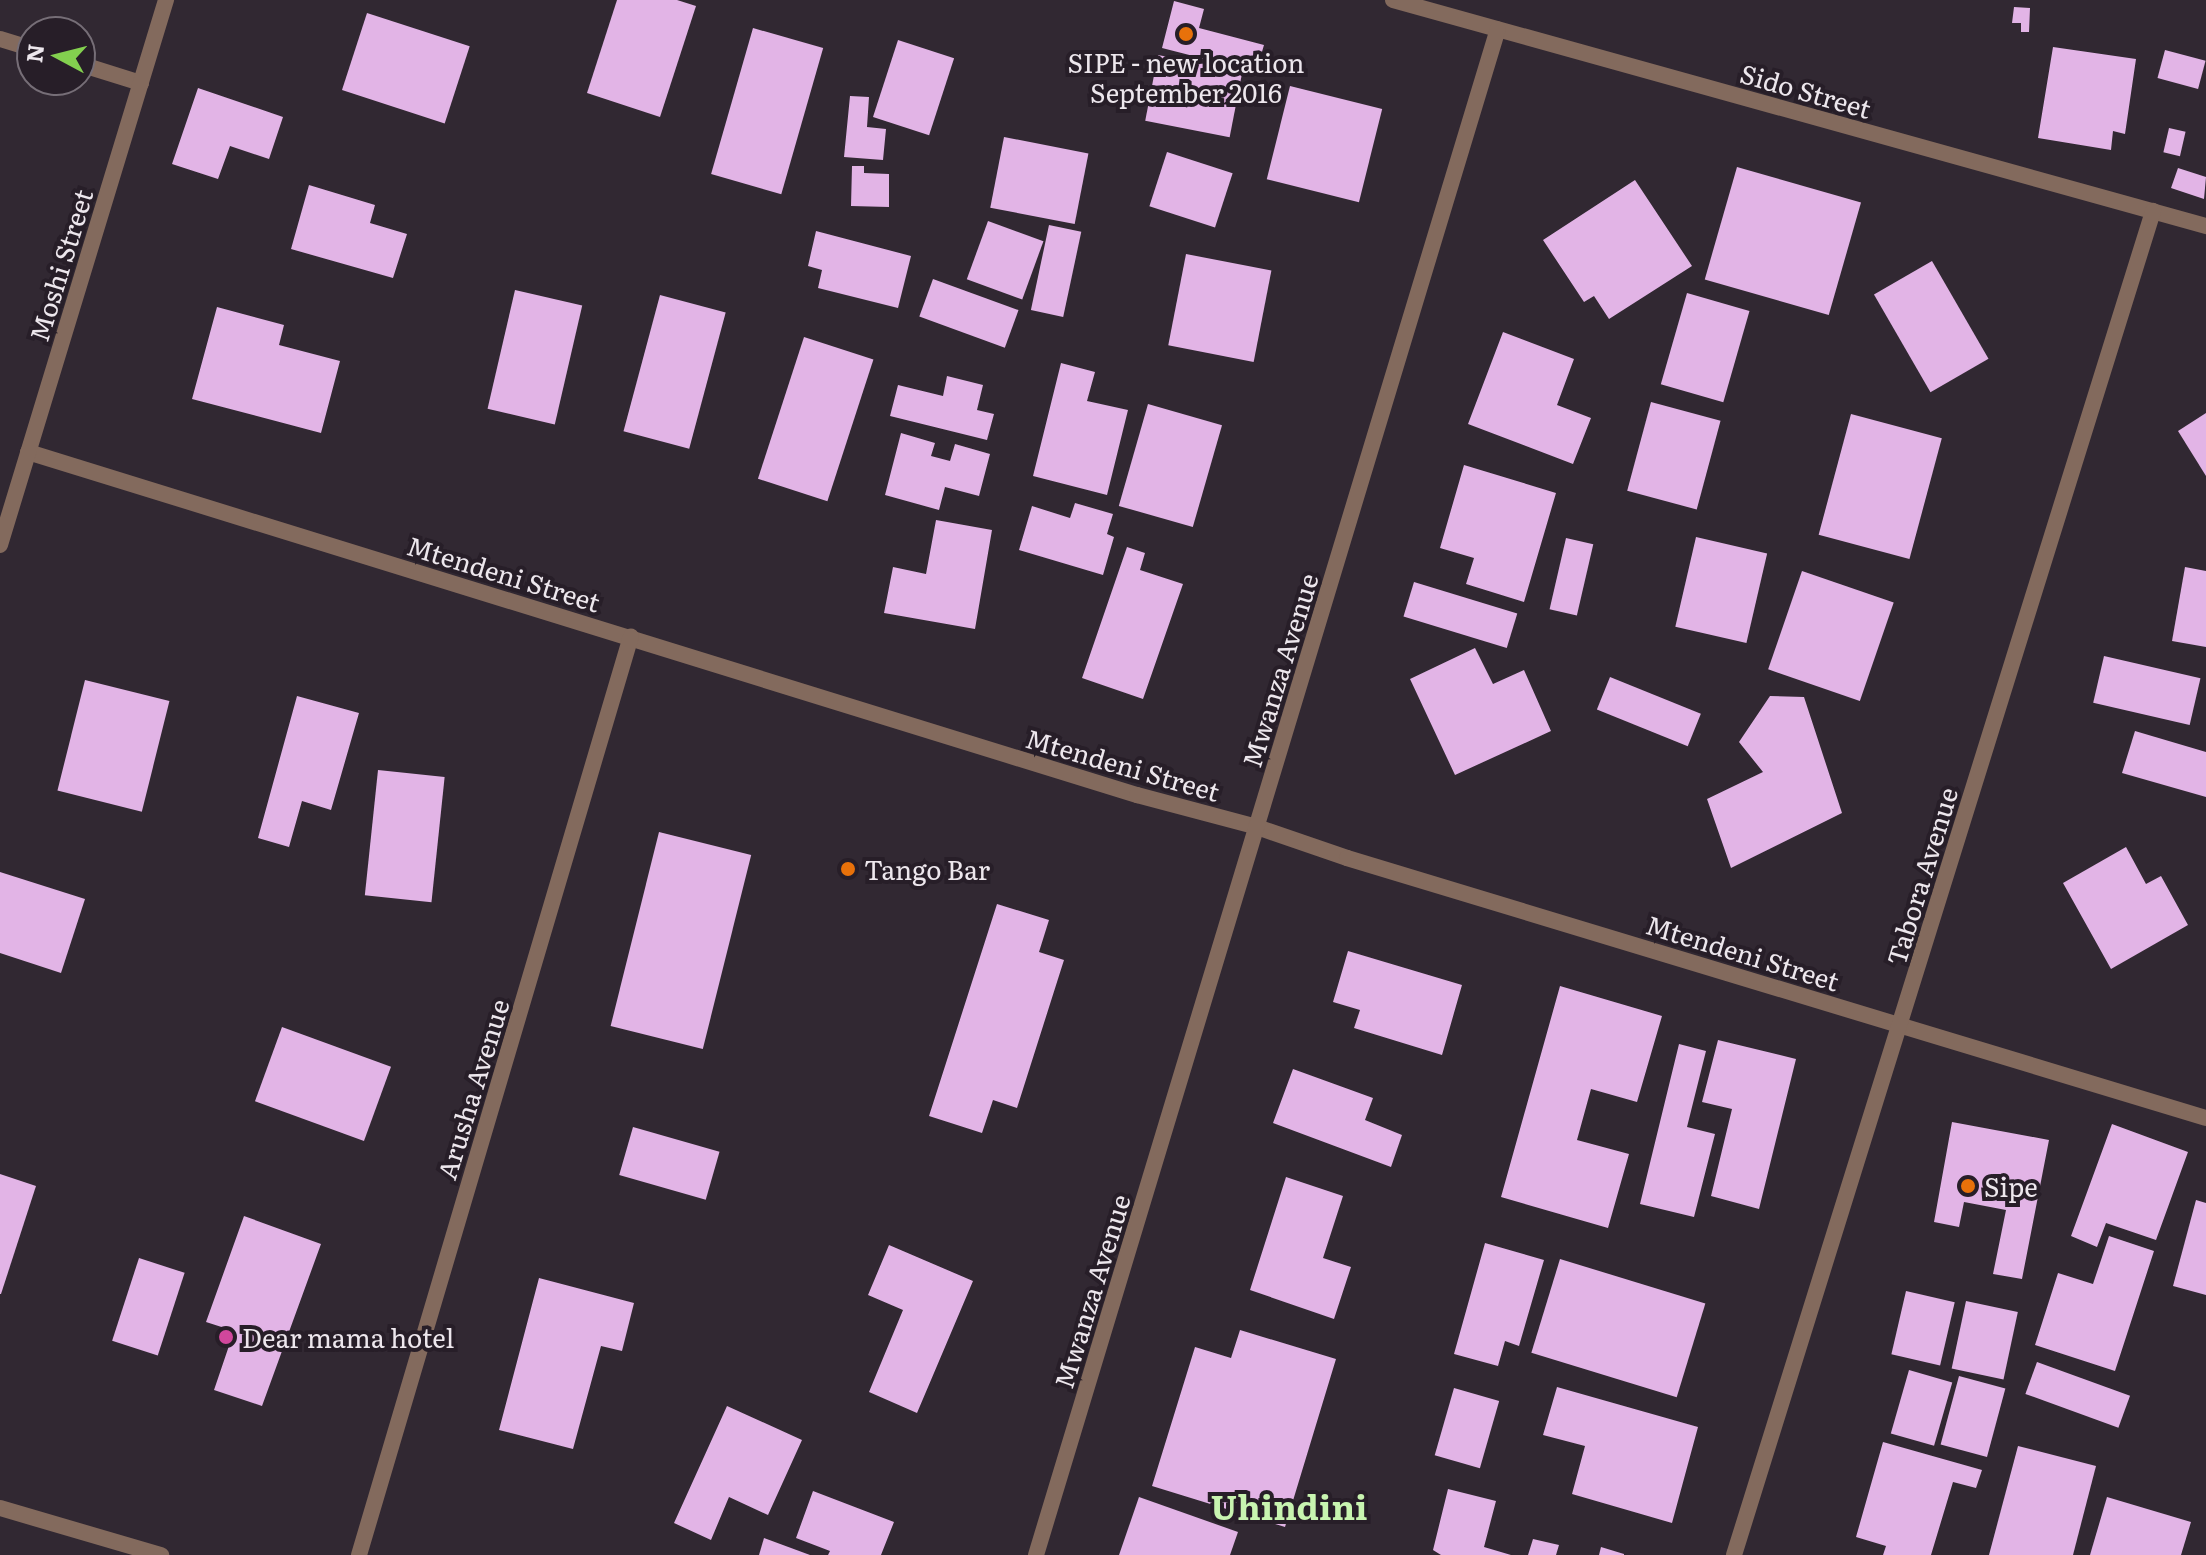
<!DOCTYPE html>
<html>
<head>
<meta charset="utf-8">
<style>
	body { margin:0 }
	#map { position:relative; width:2206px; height:1555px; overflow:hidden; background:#312832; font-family:Literata,serif }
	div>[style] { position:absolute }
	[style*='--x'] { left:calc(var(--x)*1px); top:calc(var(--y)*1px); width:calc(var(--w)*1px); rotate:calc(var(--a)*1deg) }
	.building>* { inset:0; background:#e2b4e6; transform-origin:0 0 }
	.street>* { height:16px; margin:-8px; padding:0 8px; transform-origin:8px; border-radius:8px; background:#836a5d }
	.dots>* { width:22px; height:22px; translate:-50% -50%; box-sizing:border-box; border:4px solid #271e28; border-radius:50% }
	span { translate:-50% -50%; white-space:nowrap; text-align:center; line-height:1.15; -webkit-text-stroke:8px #271e28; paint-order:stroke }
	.poi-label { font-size:26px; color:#ede7ed }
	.left { translate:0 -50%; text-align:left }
	.street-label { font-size:26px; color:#ede7ed }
	.district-label { font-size:34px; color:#c8f4b0; font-weight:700 }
	.north { position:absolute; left:16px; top:16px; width:80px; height:80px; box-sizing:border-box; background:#271e28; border:2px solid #766e77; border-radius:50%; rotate:277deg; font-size:22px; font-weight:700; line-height:32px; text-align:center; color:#ede7ed }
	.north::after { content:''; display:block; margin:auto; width:28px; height:36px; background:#83d04f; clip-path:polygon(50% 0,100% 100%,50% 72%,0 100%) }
</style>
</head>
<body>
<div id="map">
	<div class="building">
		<i style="clip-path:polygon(617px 0,677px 0,696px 6px,660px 117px,587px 93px)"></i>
		<i style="clip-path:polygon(1174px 1px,1204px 9px,1199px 28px,1264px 45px,1256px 72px,1162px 48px)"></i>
		<i style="clip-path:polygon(2014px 7px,2030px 8px,2029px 32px,2021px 32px,2021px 23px,2012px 23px)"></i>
		<i style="left:367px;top:13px;width:108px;height:81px;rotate:18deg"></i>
		<i style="left:753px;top:28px;width:73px;height:152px;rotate:16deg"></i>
		<i style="left:898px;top:40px;width:59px;height:81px;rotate:18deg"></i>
		<i style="clip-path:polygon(2053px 47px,2136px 59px,2125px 134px,2113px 131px,2111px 150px,2038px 138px)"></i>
		<i style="left:2165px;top:50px;width:42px;height:29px;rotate:15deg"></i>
		<i style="left:1158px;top:55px;width:86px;height:67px;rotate:11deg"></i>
		<i style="left:1290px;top:86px;width:95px;height:96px;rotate:14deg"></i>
		<i style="clip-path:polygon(198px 88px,283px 117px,269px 159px,230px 146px,218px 179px,172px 164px)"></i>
		<i style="clip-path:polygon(850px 96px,869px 97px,867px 127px,886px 129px,883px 160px,844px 157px)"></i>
		<i style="left:2169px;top:128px;width:17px;height:25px;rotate:13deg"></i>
		<i style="left:1004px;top:137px;width:86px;height:72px;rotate:11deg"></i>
		<i style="left:1167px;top:152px;width:69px;height:57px;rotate:18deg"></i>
		<i style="clip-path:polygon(852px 166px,864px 166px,864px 173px,889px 174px,889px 207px,851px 206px)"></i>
		<i style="left:1737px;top:167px;width:129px;height:117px;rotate:16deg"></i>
		<i style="clip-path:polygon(2178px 168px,2206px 177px,2204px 199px,2171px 188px)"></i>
		<i style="clip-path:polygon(1635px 180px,1692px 266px,1609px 319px,1594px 296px,1584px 302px,1543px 240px)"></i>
		<i style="clip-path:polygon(309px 185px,375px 205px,370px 223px,407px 234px,393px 278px,291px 249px)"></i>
		<i style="left:988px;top:221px;width:59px;height:62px;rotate:20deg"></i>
		<i style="left:1049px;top:225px;width:33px;height:87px;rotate:12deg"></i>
		<i style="clip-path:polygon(816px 231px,911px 256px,898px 308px,818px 288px,822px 270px,808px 266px)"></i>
		<i style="left:1186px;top:254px;width:87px;height:93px;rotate:11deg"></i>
		<i style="left:1932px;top:261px;width:113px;height:67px;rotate:60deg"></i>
		<i style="left:933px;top:279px;width:91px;height:40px;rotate:20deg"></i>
		<i style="left:515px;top:290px;width:69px;height:122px;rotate:13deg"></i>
		<i style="left:1687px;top:293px;width:65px;height:95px;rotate:16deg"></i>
		<i style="left:660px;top:295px;width:68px;height:141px;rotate:15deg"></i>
		<i style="clip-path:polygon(217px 307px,284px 325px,279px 345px,340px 361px,321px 433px,192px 399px)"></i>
		<i style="clip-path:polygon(1503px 332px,1574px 359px,1557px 405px,1591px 418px,1573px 464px,1468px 424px)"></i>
		<i style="left:804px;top:337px;width:73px;height:149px;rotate:18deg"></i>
		<i style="clip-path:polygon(1061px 363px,1095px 372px,1087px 401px,1128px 410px,1107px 495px,1033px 476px)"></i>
		<i style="clip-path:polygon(947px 376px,983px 385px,977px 410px,994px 414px,987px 440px,890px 416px,898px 385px,943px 396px)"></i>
		<i style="left:1651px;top:402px;width:72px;height:92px;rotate:15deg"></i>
		<i style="left:1148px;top:404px;width:77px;height:106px;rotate:16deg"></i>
		<i style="clip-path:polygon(2206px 413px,2206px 476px,2178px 431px)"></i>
		<i style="left:1851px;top:414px;width:94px;height:125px;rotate:15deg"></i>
		<i style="clip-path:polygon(901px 433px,935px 443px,931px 456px,950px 461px,955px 444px,990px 454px,979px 496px,945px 487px,939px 510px,885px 495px)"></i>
		<i style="clip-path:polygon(1464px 465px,1556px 493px,1524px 602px,1466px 584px,1474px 558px,1440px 548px)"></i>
		<i style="clip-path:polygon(1075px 503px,1113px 514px,1107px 534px,1114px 537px,1103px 575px,1019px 550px,1032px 506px,1070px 518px)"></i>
		<i style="clip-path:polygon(936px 520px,992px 530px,975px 629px,884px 613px,893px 567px,926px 574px)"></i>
		<i style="left:1696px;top:537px;width:73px;height:92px;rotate:13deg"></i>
		<i style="left:1566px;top:538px;width:28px;height:73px;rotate:13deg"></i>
		<i style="clip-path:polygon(1127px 547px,1145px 553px,1140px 570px,1183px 584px,1143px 699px,1082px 678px)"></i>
		<i style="clip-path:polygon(2185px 567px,2206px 571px,2206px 647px,2172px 641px)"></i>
		<i style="left:1802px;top:571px;width:97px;height:104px;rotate:19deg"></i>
		<i style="left:1414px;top:582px;width:108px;height:36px;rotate:17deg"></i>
		<i style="clip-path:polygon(1475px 648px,1493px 684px,1524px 670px,1551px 731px,1455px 775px,1410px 679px)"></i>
		<i style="left:2104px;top:656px;width:99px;height:48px;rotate:13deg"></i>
		<i style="left:1610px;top:677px;width:98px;height:35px;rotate:22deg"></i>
		<i style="left:85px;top:680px;width:87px;height:114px;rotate:14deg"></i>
		<i style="clip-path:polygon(297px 696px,359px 713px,331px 810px,302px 801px,289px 847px,258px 838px)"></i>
		<i style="clip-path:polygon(1770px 696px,1804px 697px,1842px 813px,1731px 868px,1707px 799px,1763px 772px,1739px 742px)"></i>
		<i style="clip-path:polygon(2135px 731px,2206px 752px,2206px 797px,2122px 773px)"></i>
		<i style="left:378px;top:770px;width:67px;height:126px;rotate:6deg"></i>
		<i style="left:659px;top:832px;width:95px;height:200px;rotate:14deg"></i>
		<i style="clip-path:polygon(2126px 847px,2146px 884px,2161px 876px,2188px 925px,2111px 969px,2063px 883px)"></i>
		<i style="clip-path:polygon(0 872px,85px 899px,61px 973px,0 953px)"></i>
		<i style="clip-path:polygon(997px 904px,1049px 920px,1039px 952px,1064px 960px,1017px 1108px,993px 1100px,982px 1133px,929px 1116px)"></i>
		<i style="clip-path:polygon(1348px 951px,1462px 985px,1442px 1055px,1354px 1028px,1360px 1010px,1333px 1002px)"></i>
		<i style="clip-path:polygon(1560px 986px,1662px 1016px,1637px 1102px,1591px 1089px,1577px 1140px,1629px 1154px,1608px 1228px,1501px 1197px)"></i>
		<i style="left:282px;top:1027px;width:116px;height:79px;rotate:20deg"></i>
		<i style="clip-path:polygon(1718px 1040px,1796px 1059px,1759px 1209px,1711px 1196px,1732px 1109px,1702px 1102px)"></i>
		<i style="clip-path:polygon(1679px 1044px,1706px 1051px,1687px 1127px,1715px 1134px,1694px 1217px,1640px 1204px)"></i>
		<i style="clip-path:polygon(1293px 1069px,1373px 1098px,1365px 1120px,1402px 1135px,1391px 1167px,1273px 1123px)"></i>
		<i style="clip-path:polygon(1952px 1122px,2049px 1140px,2022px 1279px,1993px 1274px,2006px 1210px,1964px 1202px,1959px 1227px,1934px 1222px)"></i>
		<i style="clip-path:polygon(2112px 1124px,2188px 1152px,2156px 1240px,2106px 1223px,2097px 1247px,2071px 1236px)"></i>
		<i style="left:633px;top:1127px;width:90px;height:50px;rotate:16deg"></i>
		<i style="clip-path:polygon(0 1174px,36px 1186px,1px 1294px,0 1294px)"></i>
		<i style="clip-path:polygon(1286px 1177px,1343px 1196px,1323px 1258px,1351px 1267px,1334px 1319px,1250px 1290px)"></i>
		<i style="clip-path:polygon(2196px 1200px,2206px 1203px,2206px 1295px,2173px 1286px)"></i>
		<i style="clip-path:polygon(244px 1216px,321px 1244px,262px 1406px,214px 1390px,234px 1331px,206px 1322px)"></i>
		<i style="clip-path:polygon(2109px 1236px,2154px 1251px,2115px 1371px,2035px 1345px,2058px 1273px,2093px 1284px)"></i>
		<i style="clip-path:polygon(1485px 1243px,1544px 1260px,1519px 1346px,1505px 1341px,1498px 1366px,1454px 1354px)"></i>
		<i style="clip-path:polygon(889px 1245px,973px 1281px,917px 1413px,869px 1392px,903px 1310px,868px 1295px)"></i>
		<i style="left:139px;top:1258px;width:48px;height:87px;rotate:18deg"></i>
		<i style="left:1560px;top:1259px;width:152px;height:98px;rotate:17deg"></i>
		<i style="clip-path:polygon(539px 1278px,634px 1303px,622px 1351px,601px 1346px,573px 1449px,499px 1430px)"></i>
		<i style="left:1906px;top:1291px;width:50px;height:65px;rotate:13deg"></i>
		<i style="left:1966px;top:1301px;width:53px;height:69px;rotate:12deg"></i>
		<i style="clip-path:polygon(1240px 1330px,1336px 1359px,1285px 1527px,1152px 1486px,1195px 1347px,1231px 1358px)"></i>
		<i style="left:2037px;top:1362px;width:99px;height:34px;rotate:20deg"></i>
		<i style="left:1909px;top:1370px;width:45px;height:66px;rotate:16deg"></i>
		<i style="left:1959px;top:1376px;width:48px;height:71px;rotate:15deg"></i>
		<i style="clip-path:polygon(1557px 1387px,1698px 1427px,1672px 1523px,1572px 1494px,1585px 1446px,1543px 1435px)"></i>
		<i style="left:1454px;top:1388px;width:47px;height:70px;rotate:16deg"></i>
		<i style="clip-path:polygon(727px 1406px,802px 1440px,768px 1515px,729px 1497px,711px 1540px,674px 1523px)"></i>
		<i style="clip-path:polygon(1883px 1442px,1982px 1470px,1976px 1488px,1953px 1482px,1931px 1555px,1883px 1555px,1886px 1546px,1856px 1537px)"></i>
		<i style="clip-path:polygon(2018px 1446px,2096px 1466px,2073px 1555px,1989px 1555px)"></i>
		<i style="clip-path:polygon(1448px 1489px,1496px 1501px,1484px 1547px,1511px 1555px,1441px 1555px,1433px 1550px)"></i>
		<i style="clip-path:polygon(813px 1491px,894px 1522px,881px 1555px,828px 1555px,830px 1551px,796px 1538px)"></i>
		<i style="clip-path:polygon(1139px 1497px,1238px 1532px,1230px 1555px,1119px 1555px)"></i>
		<i style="clip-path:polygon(2107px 1497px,2191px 1522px,2181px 1555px,2090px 1555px)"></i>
		<i style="clip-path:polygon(764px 1538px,810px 1555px,759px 1555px)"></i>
		<i style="clip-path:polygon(1533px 1539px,1559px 1545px,1556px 1555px,1528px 1555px)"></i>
		<i style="clip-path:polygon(1601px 1547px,1624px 1554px,1624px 1555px,1599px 1555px)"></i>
	</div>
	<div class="street">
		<i style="--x:1393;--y:0;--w:844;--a:15.54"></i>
		<i style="--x:0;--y:39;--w:34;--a:17"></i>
		<i style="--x:80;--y:64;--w:64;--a:17.3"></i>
		<i style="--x:28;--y:452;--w:1161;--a:17.19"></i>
		<i style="--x:1137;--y:795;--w:124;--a:14.9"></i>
		<i style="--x:1257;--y:827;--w:95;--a:19"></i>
		<i style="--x:1347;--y:858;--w:897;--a:16.84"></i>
		<i style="--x:0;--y:545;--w:570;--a:-73.06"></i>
		<i style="--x:0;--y:1508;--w:168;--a:16.3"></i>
		<i style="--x:359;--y:1555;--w:958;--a:-73.51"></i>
		<i style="--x:1036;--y:1555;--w:1594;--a:-73.16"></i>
		<i style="--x:1734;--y:1555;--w:1408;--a:-72.68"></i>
	</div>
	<div class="dots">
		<i style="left:1186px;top:34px;background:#e8710a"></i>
		<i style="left:848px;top:869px;background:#e8710a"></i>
		<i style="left:1968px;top:1186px;background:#e8710a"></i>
		<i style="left:226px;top:1337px;background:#d1479c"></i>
	</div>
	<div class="poi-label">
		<span style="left:1186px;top:77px">SIPE - new location<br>September 2016</span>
		<span class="left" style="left:864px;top:869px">Tango Bar</span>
		<span class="left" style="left:1984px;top:1186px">Sipe</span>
		<span class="left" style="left:242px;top:1337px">Dear mama hotel</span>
	</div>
	<div class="street-label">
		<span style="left:1806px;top:90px;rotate:16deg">Sido Street</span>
		<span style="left:60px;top:265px;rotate:-73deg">Moshi Street</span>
		<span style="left:504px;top:573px;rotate:17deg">Mtendeni Street</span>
		<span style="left:1279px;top:670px;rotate:-73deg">Mwanza Avenue</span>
		<span style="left:1123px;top:764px;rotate:16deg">Mtendeni Street</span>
		<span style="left:1921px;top:876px;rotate:-73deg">Tabora Avenue</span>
		<span style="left:1743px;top:952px;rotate:17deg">Mtendeni Street</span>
		<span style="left:472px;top:1089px;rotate:-73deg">Arusha Avenue</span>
		<span style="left:1091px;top:1291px;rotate:-73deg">Mwanza Avenue</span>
	</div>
	<div class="district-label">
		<span style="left:1289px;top:1506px">Uhindini</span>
	</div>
	<div class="north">N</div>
</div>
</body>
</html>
